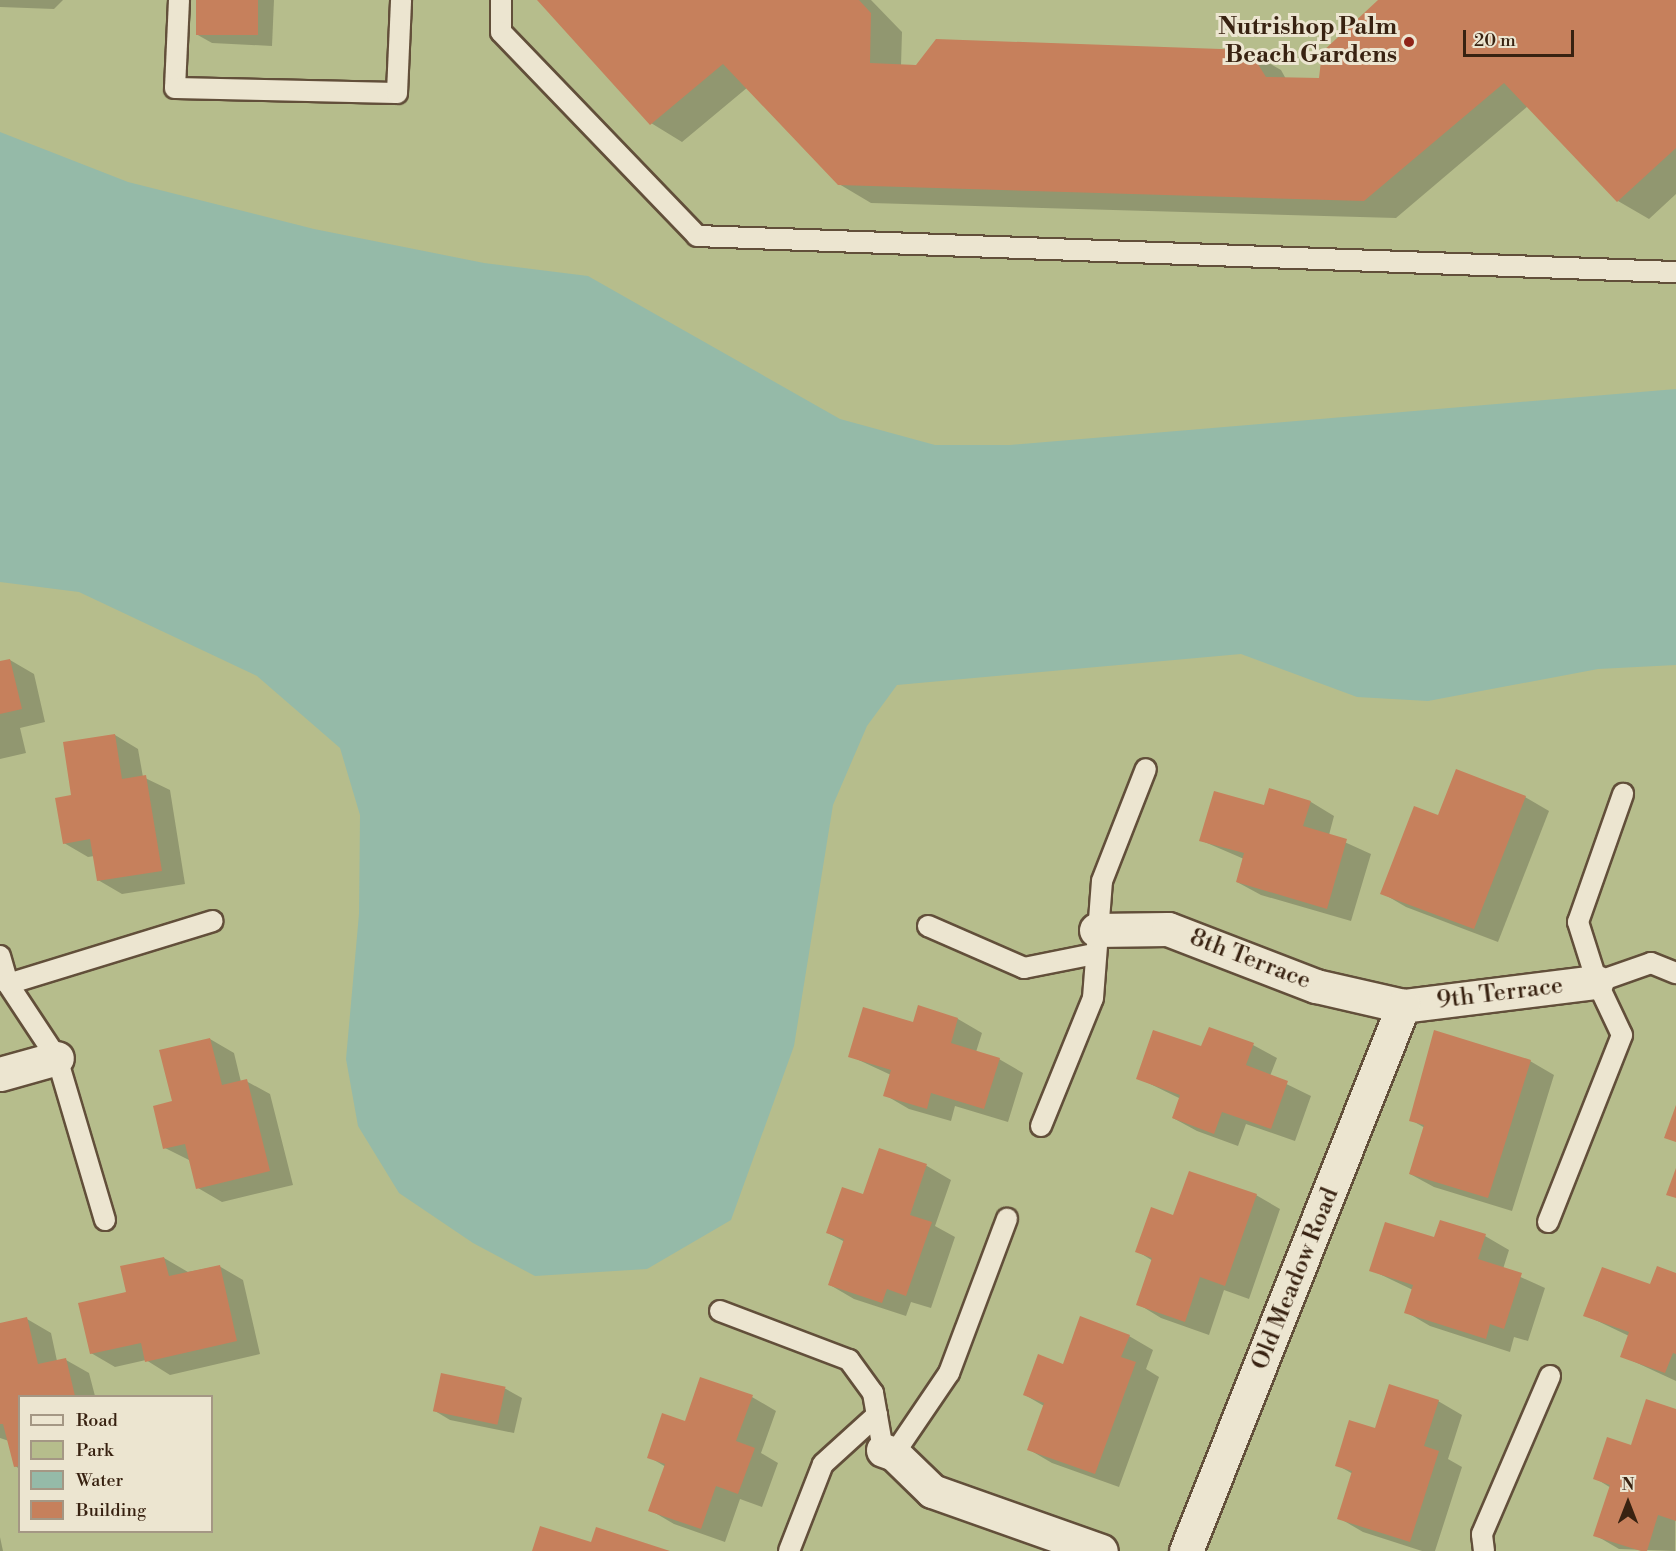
<!DOCTYPE html>
<html>
<head>
<meta charset="utf-8">
<style>
	body { margin:0 }
	#map { position:relative; width:1676px; height:1551px; overflow:hidden; background:#e1d7b6; font-family:"Libre Bodoni",serif }
	div>[style] { position:absolute }
	[style*='--x'] { left:calc(var(--x)*1px); top:calc(var(--y)*1px); width:calc(var(--w)*1px); rotate:calc(var(--a)*1deg) }
	.green>* { inset:0; background:#b6bd8c }
	.water>* { inset:0; background:#95baa8 }
	.shadow>* { inset:0; background:#0003 }
	.building>* { inset:0; background:#c6805c; transform-origin:0 0 }
	.roads { filter:drop-shadow(2px 0 #624f3a) drop-shadow(-2px 0 #624f3a) drop-shadow(0 2px #624f3a) drop-shadow(0 -2px #624f3a) }
	.service>* { height:20px; margin:-10px; padding:0 10px; transform-origin:10px; border-radius:10px; background:#ece5d0 }
	.minor>* { height:33px; margin:-16.5px; padding:0 16.5px; transform-origin:16.5px; border-radius:16.5px; background:#ece5d0 }
	.dots>* { width:16px; height:16px; translate:-50% -50%; box-sizing:border-box; border:3px solid #ece5d0; border-radius:50% }
	span { translate:-50% -50%; white-space:nowrap; text-align:center; line-height:1.15; -webkit-text-stroke:6px #ece5d0; paint-order:stroke }
	.poi-label { font-size:24px; color:#382211; font-weight:700 }
	.right { translate:-100% -50%; text-align:right }
	.street-label { font-size:24px; color:#382211 }
	.legend { position:absolute; left:18px; top:1395px; width:195px; height:138px; box-sizing:border-box; background:#ece5d0; border:2px solid #a49784; margin:0; padding:8px 10px; list-style:none; font-size:18px; color:#382211 }
	.legend li { display:flex; align-items:center; gap:12px; height:30px }
	.legend b { width:30px; border:2px solid #a49784 }
	.north { position:absolute; left:1598px; top:1473px; width:60px; height:60px; -webkit-text-stroke:4px #ece5d0; paint-order:stroke; rotate:0deg; font-size:16px; font-weight:700; line-height:24px; text-align:center; color:#382211 }
	.north::after { content:''; display:block; margin:auto; width:21px; height:27px; background:#382211; clip-path:polygon(50% 0,100% 100%,50% 72%,0 100%) }
	.scale { position:absolute; left:1463px; top:30px; width:111px; height:27px; box-sizing:border-box; border:3px solid #382211; border-top:0; padding-left:8px; font-size:18px; line-height:21px; white-space:nowrap; color:#382211; -webkit-text-stroke:4px #ece5d0; paint-order:stroke }
</style>
</head>
<body>
<div id="map">
	<div class="green">
		<i style="clip-path:polygon(evenodd,0 0,1676px 0,1676px 1551px,0 1551px,0 0,20px 1396px,212px 1396px,212px 1532px,20px 1532px,20px 1396px)"></i>
	</div>
	<div class="water">
		<i style="clip-path:polygon(0 132px,128px 182px,314px 229px,484px 263px,588px 276px,840px 419px,935px 445px,1010px 445px,1676px 389px,1676px 665px,1598px 669px,1428px 701px,1357px 697px,1241px 654px,897px 685px,867px 726px,833px 805px,794px 1046px,731px 1220px,647px 1269px,535px 1276px,473px 1243px,399px 1193px,358px 1126px,346px 1059px,359px 914px,360px 815px,340px 748px,257px 676px,79px 592px,0 582px)"></i>
	</div>
	<div class="shadow">
		<i style="clip-path:polygon(0 0,63px 0,54px 9px,0 7px)"></i>
		<i style="clip-path:polygon(198px 0,274px 0,272px 46px,212px 43px,196px 34px)"></i>
		<i style="clip-path:polygon(539px 0,871px 0,902px 32px,901px 66px,1249px 52px,1281px 70px,1286px 79px,1320px 79px,1380px 0,1676px 0,1676px 194px,1649px 219px,1618px 201px,1528px 106px,1396px 218px,871px 203px,839px 184px,748px 87px,682px 142px,651px 123px)"></i>
		<i style="clip-path:polygon(10px 660px,34px 674px,45px 722px,20px 728px,26px 753px,0 759px,0 663px)"></i>
		<i style="clip-path:polygon(115px 735px,138px 749px,143px 777px,170px 790px,185px 884px,122px 894px,98px 880px,94px 856px,88px 857px,64px 843px,73px 796px)"></i>
		<i style="clip-path:polygon(1525px 797px,1549px 811px,1498px 942px,1406px 907px,1382px 893px,1439px 817px)"></i>
		<i style="clip-path:polygon(1311px 802px,1334px 816px,1329px 835px,1371px 854px,1351px 921px,1261px 895px,1237px 882px,1244px 859px,1200px 840px,1265px 807px)"></i>
		<i style="clip-path:polygon(958px 1019px,982px 1033px,976px 1052px,999px 1059px,1023px 1073px,1008px 1122px,955px 1106px,951px 1121px,909px 1109px,885px 1095px,891px 1075px,850px 1056px,914px 1024px)"></i>
		<i style="clip-path:polygon(210px 1039px,234px 1053px,241px 1082px,246px 1081px,270px 1094px,293px 1185px,222px 1202px,198px 1188px,191px 1161px,165px 1148px,174px 1102px)"></i>
		<i style="clip-path:polygon(1253px 1045px,1277px 1058px,1270px 1076px,1311px 1096px,1295px 1141px,1246px 1124px,1238px 1146px,1197px 1131px,1173px 1118px,1181px 1099px,1138px 1078px,1202px 1048px)"></i>
		<i style="clip-path:polygon(1530px 1061px,1554px 1075px,1512px 1211px,1434px 1187px,1410px 1174px,1425px 1128px,1411px 1120px)"></i>
		<i style="clip-path:polygon(880px 1150px,927px 1166px,951px 1180px,935px 1226px,955px 1237px,931px 1308px,911px 1302px,906px 1316px,854px 1299px,830px 1285px,845px 1242px,828px 1233px,864px 1196px)"></i>
		<i style="clip-path:polygon(1256px 1195px,1280px 1209px,1249px 1299px,1224px 1290px,1209px 1335px,1161px 1318px,1138px 1304px,1153px 1261px,1137px 1251px)"></i>
		<i style="clip-path:polygon(1485px 1236px,1509px 1250px,1503px 1269px,1545px 1288px,1528px 1341px,1514px 1337px,1510px 1352px,1430px 1326px,1406px 1312px,1413px 1290px,1371px 1270px,1435px 1239px)"></i>
		<i style="clip-path:polygon(164px 1258px,188px 1272px,219px 1266px,243px 1280px,260px 1354px,170px 1375px,146px 1360px,115px 1367px,91px 1353px,128px 1293px)"></i>
		<i style="clip-path:polygon(1676px 1274px,1676px 1381px,1622px 1356px,1629px 1336px,1585px 1315px)"></i>
		<i style="clip-path:polygon(27px 1319px,51px 1333px,57px 1361px,66px 1360px,89px 1373px,95px 1396px,20px 1396px,20px 1469px,15px 1466px,9px 1441px,0 1438px,0 1325px)"></i>
		<i style="clip-path:polygon(1129px 1336px,1153px 1350px,1146px 1369px,1159px 1377px,1119px 1487px,1052px 1463px,1028px 1449px,1044px 1406px,1025px 1395px,1064px 1365px)"></i>
		<i style="clip-path:polygon(442px 1375px,506px 1389px,522px 1398px,514px 1433px,450px 1420px,435px 1411px)"></i>
		<i style="clip-path:polygon(752px 1397px,776px 1411px,761px 1453px,778px 1463px,762px 1507px,740px 1499px,725px 1542px,674px 1524px,650px 1510px,666px 1467px,649px 1457px)"></i>
		<i style="clip-path:polygon(1438px 1401px,1462px 1415px,1448px 1459px,1462px 1467px,1435px 1551px,1422px 1551px,1363px 1532px,1339px 1518px,1353px 1474px,1337px 1465px,1376px 1430px)"></i>
		<i style="clip-path:polygon(1676px 1411px,1675px 1551px,1619px 1549px,1595px 1535px,1611px 1488px,1595px 1478px)"></i>
		<i style="clip-path:polygon(0 1537px,3px 1551px,0 1551px)"></i>
	</div>
	<div class="building">
		<i style="left:196px;top:0;width:62px;height:35px"></i>
		<i style="clip-path:polygon(537px 0,859px 0,871px 13px,870px 63px,916px 65px,936px 39px,1249px 50px,1266px 77px,1319px 78px,1322px 52px,1378px 0,1676px 0,1676px 148px,1617px 202px,1504px 83px,1364px 201px,838px 185px,723px 64px,650px 125px)"></i>
		<i style="clip-path:polygon(10px 659px,22px 709px,0 714px,0 661px)"></i>
		<i style="clip-path:polygon(115px 734px,122px 779px,146px 775px,162px 871px,97px 881px,90px 839px,63px 844px,55px 798px,71px 795px,63px 742px)"></i>
		<i style="clip-path:polygon(1456px 769px,1526px 796px,1474px 929px,1380px 894px,1414px 806px,1438px 815px)"></i>
		<i style="clip-path:polygon(1269px 788px,1311px 801px,1303px 826px,1347px 839px,1327px 909px,1236px 882px,1244px 853px,1199px 841px,1214px 791px,1264px 805px)"></i>
		<i style="clip-path:polygon(918px 1005px,958px 1018px,951px 1043px,1000px 1058px,984px 1109px,931px 1093px,927px 1109px,883px 1096px,891px 1070px,848px 1057px,863px 1007px,913px 1022px)"></i>
		<i style="clip-path:polygon(1209px 1027px,1254px 1043px,1246px 1065px,1288px 1081px,1271px 1129px,1222px 1112px,1214px 1134px,1172px 1118px,1180px 1095px,1136px 1079px,1153px 1030px,1201px 1046px)"></i>
		<i style="clip-path:polygon(1434px 1030px,1531px 1060px,1488px 1198px,1409px 1174px,1424px 1125px,1409px 1121px)"></i>
		<i style="clip-path:polygon(210px 1038px,222px 1085px,247px 1079px,270px 1171px,196px 1189px,185px 1144px,163px 1149px,153px 1106px,172px 1101px,159px 1050px)"></i>
		<i style="clip-path:polygon(1676px 1105px,1676px 1142px,1664px 1138px)"></i>
		<i style="clip-path:polygon(879px 1148px,927px 1164px,910px 1215px,932px 1222px,906px 1296px,887px 1289px,882px 1303px,828px 1285px,844px 1239px,826px 1233px,842px 1187px,863px 1194px)"></i>
		<i style="clip-path:polygon(1676px 1168px,1676px 1198px,1666px 1195px)"></i>
		<i style="clip-path:polygon(1189px 1171px,1257px 1194px,1225px 1286px,1200px 1277px,1185px 1322px,1136px 1305px,1152px 1258px,1135px 1252px,1151px 1207px,1173px 1215px)"></i>
		<i style="clip-path:polygon(1440px 1220px,1486px 1234px,1478px 1259px,1522px 1273px,1504px 1329px,1490px 1324px,1486px 1339px,1404px 1313px,1413px 1285px,1369px 1271px,1385px 1222px,1434px 1237px)"></i>
		<i style="clip-path:polygon(164px 1257px,169px 1276px,220px 1265px,237px 1341px,145px 1362px,141px 1343px,90px 1354px,78px 1303px,126px 1292px,120px 1266px)"></i>
		<i style="clip-path:polygon(1657px 1266px,1676px 1273px,1676px 1354px,1673px 1353px,1665px 1373px,1620px 1357px,1629px 1332px,1583px 1316px,1602px 1267px,1650px 1284px)"></i>
		<i style="clip-path:polygon(1080px 1316px,1130px 1335px,1121px 1357px,1136px 1362px,1095px 1474px,1027px 1450px,1044px 1403px,1023px 1395px,1038px 1354px,1063px 1364px)"></i>
		<i style="clip-path:polygon(27px 1317px,38px 1364px,66px 1358px,75px 1396px,20px 1396px,20px 1466px,14px 1467px,3px 1424px,0 1424px,0 1323px)"></i>
		<i style="left:441px;top:1373px;width:66px;height:39px;rotate:12deg"></i>
		<i style="clip-path:polygon(700px 1377px,753px 1395px,736px 1441px,755px 1448px,738px 1494px,716px 1486px,701px 1529px,648px 1511px,665px 1464px,647px 1458px,662px 1413px,685px 1421px)"></i>
		<i style="clip-path:polygon(1389px 1384px,1439px 1400px,1424px 1446px,1439px 1451px,1410px 1542px,1337px 1519px,1352px 1471px,1335px 1466px,1349px 1420px,1375px 1428px)"></i>
		<i style="clip-path:polygon(1646px 1399px,1676px 1409px,1676px 1521px,1658px 1515px,1647px 1551px,1641px 1551px,1593px 1536px,1610px 1485px,1593px 1479px,1607px 1437px,1631px 1445px)"></i>
		<i style="clip-path:polygon(540px 1526px,591px 1542px,596px 1527px,670px 1551px,532px 1551px)"></i>
	</div>
	<div class="roads">
		<div class="service">
			<i style="--x:179;--y:0;--w:88;--a:92.6"></i>
			<i style="--x:175;--y:88;--w:222;--a:1.3"></i>
			<i style="--x:397;--y:93;--w:93;--a:-87.5"></i>
			<i style="--x:501;--y:0;--w:32;--a:90"></i>
			<i style="--x:501;--y:32;--w:283;--a:46.1"></i>
			<i style="--x:697;--y:236;--w:980;--a:2.11"></i>
			<i style="--x:928;--y:926;--w:105;--a:23.6"></i>
			<i style="--x:1024;--y:968;--w:71;--a:-11.3"></i>
			<i style="--x:0;--y:956;--w:29;--a:74"></i>
			<i style="--x:8;--y:984;--w:89;--a:56.5"></i>
			<i style="--x:57;--y:1058;--w:169;--a:73.5"></i>
			<i style="--x:1597;--y:982;--w:57;--a:-19.4"></i>
			<i style="--x:1651;--y:963;--w:27;--a:22"></i>
			<i style="--x:8;--y:984;--w:214;--a:-17.1"></i>
			<i style="--x:1041;--y:1126;--w:138;--a:-67.9"></i>
			<i style="--x:1093;--y:998;--w:117;--a:-85.6"></i>
			<i style="--x:1102;--y:881;--w:120;--a:-68.6"></i>
			<i style="--x:1548;--y:1222;--w:201;--a:-68.4"></i>
			<i style="--x:1622;--y:1035;--w:59;--a:-115.3"></i>
			<i style="--x:1597;--y:982;--w:63;--a:-107.6"></i>
			<i style="--x:1578;--y:922;--w:136;--a:-70.6"></i>
			<i style="--x:720;--y:1311;--w:138;--a:20.8"></i>
			<i style="--x:849;--y:1360;--w:41;--a:54"></i>
			<i style="--x:873;--y:1393;--w:58;--a:80"></i>
			<i style="--x:894;--y:1454;--w:98;--a:-55.8"></i>
			<i style="--x:949;--y:1373;--w:165;--a:-69.4"></i>
			<i style="--x:789;--y:1551;--w:93;--a:-68.7"></i>
			<i style="--x:823;--y:1464;--w:73;--a:-42.2"></i>
			<i style="--x:1484;--y:1551;--w:17;--a:-97"></i>
			<i style="--x:1482;--y:1534;--w:172;--a:-66.7"></i>
		</div>
		<div class="minor">
			<i style="--x:1096;--y:930;--w:72;--a:-0.8"></i>
			<i style="--x:1168;--y:929;--w:159;--a:21.1"></i>
			<i style="--x:1316;--y:986;--w:89;--a:12.9"></i>
			<i style="--x:1403;--y:1006;--w:195;--a:-7.1"></i>
			<i style="--x:0;--y:1074;--w:59;--a:-15.7"></i>
			<i style="--x:883;--y:1450;--w:12;--a:20"></i>
			<i style="--x:894;--y:1454;--w:53;--a:44.2"></i>
			<i style="--x:932;--y:1491;--w:179;--a:19.5"></i>
			<i style="--x:1186;--y:1551;--w:587;--a:-68.29"></i>
		</div>
	</div>
	<div class="dots">
		<i style="left:1409px;top:42px;background:#8f2418"></i>
	</div>
	<div class="poi-label">
		<span class="right" style="left:1397px;top:42px">Nutrishop Palm<br>Beach Gardens</span>
	</div>
	<div class="street-label">
		<span style="left:1250px;top:960px;rotate:21deg">8th Terrace</span>
		<span style="left:1500px;top:994px;rotate:-7deg">9th Terrace</span>
		<span style="left:1296px;top:1279px;rotate:-68deg">Old Meadow Road</span>
	</div>
	<ul class="legend">
	<li><b style="height:8px;background:#ece5d0"></b>Road</li>
	<li><b style="height:16px;background:#b6bd8c"></b>Park</li>
	<li><b style="height:16px;background:#95baa8"></b>Water</li>
	<li><b style="height:16px;background:#c6805c"></b>Building</li>
	</ul>
	<div class="north">N</div>
	<div class="scale">20 m</div>
</div>
</body>
</html>
